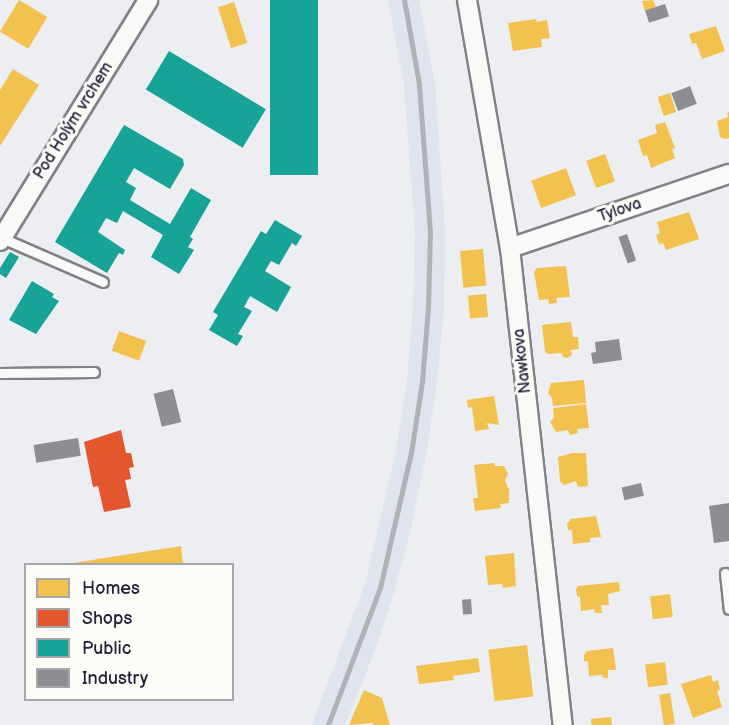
<!DOCTYPE html>
<html>
<head>
<meta charset="utf-8">
<style>
	body { margin:0 }
	#map { position:relative; width:729px; height:725px; overflow:hidden; background:#eceef1; font-family:"Balsamiq Sans",sans-serif }
	div>[style] { position:absolute }
	[style*='--x'] { left:calc(var(--x)*1px); top:calc(var(--y)*1px); width:calc(var(--w)*1px); rotate:calc(var(--a)*1deg) }
	.built>* { inset:0; background:#dee5ef }
	.homes>* { inset:0; background:#f2c14e; transform-origin:0 0 }
	.shops>* { inset:0; background:#e4572e }
	.public>* { inset:0; background:#17a398; transform-origin:0 0 }
	.industry>* { inset:0; background:#8d8d92; transform-origin:0 0 }
	.roads { filter:drop-shadow(2px 0 #818288) drop-shadow(-2px 0 #818288) drop-shadow(0 2px #818288) drop-shadow(0 -2px #818288) }
	.lane>* { height:9px; margin:-4.5px; padding:0 4.5px; transform-origin:4.5px; border-radius:4.5px; background:#f9f9f8 }
	.street>* { height:18px; margin:-9px; padding:0 9px; transform-origin:9px; border-radius:9px; background:#f9f9f8 }
	.rail>* { height:4.5px; margin:-2.25px; padding:0 2.25px; transform-origin:2.25px; border-radius:2.25px; background:#b1b2b5 }
	span { translate:-50% -50%; white-space:nowrap; text-align:center; line-height:1.15; -webkit-text-stroke:6px #fdfcf7; paint-order:stroke }
	.street-label { font-size:16px; color:#22223b }
	.legend { position:absolute; left:24px; top:563px; width:210px; height:138px; box-sizing:border-box; background:#fdfcf7; border:2px solid #a5a5ac; margin:0; padding:8px 10px; list-style:none; font-size:18px; color:#22223b }
	.legend li { display:flex; align-items:center; gap:12px; height:30px }
	.legend b { width:30px; border:2px solid #a5a5ac }
</style>
</head>
<body>
<div id="map">
	<div class="built">
		<i style="clip-path:polygon(388px 0,419px 0,435px 83px,445px 232px,444px 309px,437px 383px,426px 456px,411px 528px,394px 592px,376px 648px,345px 725px,312px 725px,365px 584px,396px 451px,407px 380px,413px 307px,415px 232px,404px 86px)"></i>
	</div>
	<div class="homes">
		<i style="left:19px;top:0;width:33px;height:37px;rotate:31deg"></i>
		<i style="clip-path:polygon(653px 0,656px 7px,645px 11px,642px 1px)"></i>
		<i style="left:234px;top:2px;width:43px;height:17px;rotate:72deg"></i>
		<i style="clip-path:polygon(536px 19px,537px 22px,547px 20px,550px 38px,541px 39px,542px 47px,513px 51px,508px 23px)"></i>
		<i style="clip-path:polygon(716px 26px,725px 51px,702px 59px,696px 43px,692px 44px,689px 34px)"></i>
		<i style="clip-path:polygon(13px 69px,39px 85px,0 146px,0 90px)"></i>
		<i style="left:670px;top:93px;width:20px;height:13px;rotate:72deg"></i>
		<i style="clip-path:polygon(729px 112px,729px 138px,725px 139px,720px 137px,717px 121px,728px 117px,727px 113px)"></i>
		<i style="clip-path:polygon(665px 122px,675px 148px,672px 149px,675px 158px,651px 168px,647px 155px,643px 156px,638px 140px,657px 133px,655px 125px)"></i>
		<i style="left:605px;top:154px;width:29px;height:20px;rotate:70deg"></i>
		<i style="left:566px;top:168px;width:29px;height:37px;rotate:70deg"></i>
		<i style="clip-path:polygon(689px 212px,699px 239px,666px 250px,663px 243px,659px 244px,656px 235px,660px 233px,657px 222px)"></i>
		<i style="left:483px;top:249px;width:37px;height:23px;rotate:85deg"></i>
		<i style="clip-path:polygon(566px 266px,570px 297px,556px 298px,557px 303px,549px 304px,548px 299px,539px 300px,534px 272px,537px 268px)"></i>
		<i style="left:486px;top:294px;width:23px;height:18px;rotate:85deg"></i>
		<i style="clip-path:polygon(571px 322px,573px 337px,578px 337px,579px 349px,571px 350px,572px 355px,567px 358px,563px 357px,562px 353px,548px 354px,545px 351px,542px 325px)"></i>
		<i style="left:119px;top:331px;width:29px;height:21px;rotate:20deg"></i>
		<i style="clip-path:polygon(584px 380px,586px 403px,553px 406px,552px 398px,548px 393px,551px 383px)"></i>
		<i style="clip-path:polygon(494px 396px,499px 425px,487px 423px,489px 429px,475px 431px,472px 407px,468px 408px,467px 400px)"></i>
		<i style="clip-path:polygon(586px 404px,589px 428px,577px 429px,578px 433px,570px 435px,568px 430px,556px 432px,550px 422px,554px 418px,553px 408px)"></i>
		<i style="clip-path:polygon(572px 453px,586px 453px,588px 486px,578px 487px,576px 481px,564px 485px,560px 481px,558px 457px)"></i>
		<i style="clip-path:polygon(494px 463px,495px 466px,504px 466px,508px 474px,505px 480px,509px 490px,509px 503px,500px 504px,501px 508px,475px 511px,473px 498px,478px 498px,474px 465px)"></i>
		<i style="clip-path:polygon(596px 516px,601px 537px,590px 538px,590px 542px,573px 544px,572px 530px,568px 530px,567px 524px,571px 519px)"></i>
		<i style="clip-path:polygon(181px 546px,183px 564px,73px 564px,73px 563px)"></i>
		<i style="clip-path:polygon(514px 553px,516px 586px,503px 588px,502px 584px,488px 585px,485px 556px)"></i>
		<i style="clip-path:polygon(619px 582px,620px 591px,608px 594px,609px 605px,601px 605px,602px 613px,595px 613px,594px 609px,581px 611px,580px 597px,577px 596px,576px 590px,578px 586px)"></i>
		<i style="left:670px;top:594px;width:23px;height:20px;rotate:83deg"></i>
		<i style="left:527px;top:645px;width:52px;height:39px;rotate:83deg"></i>
		<i style="clip-path:polygon(613px 648px,616px 670px,608px 670px,608px 678px,603px 678px,602px 675px,589px 676px,588px 662px,584px 661px,584px 655px,587px 651px)"></i>
		<i style="clip-path:polygon(478px 658px,480px 672px,453px 676px,454px 680px,419px 684px,416px 666px)"></i>
		<i style="left:665px;top:662px;width:23px;height:20px;rotate:83deg"></i>
		<i style="clip-path:polygon(711px 675px,713px 682px,718px 680px,720px 690px,717px 691px,722px 707px,693px 718px,681px 684px)"></i>
		<i style="clip-path:polygon(364px 690px,382px 698px,390px 725px,373px 725px,373px 723px,349px 725px)"></i>
		<i style="left:670px;top:693px;width:31px;height:11px;rotate:81deg"></i>
		<i style="clip-path:polygon(611px 717px,612px 725px,592px 725px,591px 719px)"></i>
	</div>
	<div class="shops">
		<i style="clip-path:polygon(121px 430px,126px 453px,131px 453px,134px 467px,129px 468px,131px 479px,125px 480px,131px 507px,104px 512px,98px 486px,93px 487px,84px 442px)"></i>
	</div>
	<div class="public">
		<i style="left:270px;top:0;width:48px;height:175px"></i>
		<i style="left:169px;top:51px;width:113px;height:45px;rotate:31deg"></i>
		<i style="clip-path:polygon(124px 125px,183px 159px,184px 165px,170px 189px,134px 168px,126px 182px,136px 188px,130px 200px,170px 224px,191px 188px,211px 200px,190px 237px,193px 239px,188px 247px,194px 250px,179px 274px,151px 257px,163px 235px,123px 211px,117px 223px,106px 218px,98px 232px,125px 250px,123px 255px,119px 253px,107px 273px,55px 242px)"></i>
		<i style="clip-path:polygon(275px 220px,302px 236px,296px 246px,292px 243px,279px 265px,271px 261px,265px 271px,291px 287px,277px 312px,250px 296px,244px 307px,252px 311px,238px 334px,243px 336px,237px 346px,209px 330px,218px 315px,213px 312px,261px 231px,266px 234px)"></i>
		<i style="clip-path:polygon(10px 252px,19px 257px,6px 278px,0 274px,0 268px)"></i>
		<i style="clip-path:polygon(32px 281px,54px 294px,52px 297px,59px 301px,36px 334px,9px 320px)"></i>
	</div>
	<div class="industry">
		<i style="left:665px;top:4px;width:13px;height:21px;rotate:72deg"></i>
		<i style="left:690px;top:86px;width:19px;height:20px;rotate:69deg"></i>
		<i style="left:627px;top:234px;width:28px;height:9px;rotate:71deg"></i>
		<i style="clip-path:polygon(619px 339px,622px 360px,593px 364px,591px 353px,596px 352px,595px 342px)"></i>
		<i style="left:173px;top:389px;width:34px;height:20px;rotate:76deg"></i>
		<i style="left:78px;top:438px;width:18px;height:45px;rotate:81deg"></i>
		<i style="left:641px;top:483px;width:13px;height:20px;rotate:77deg"></i>
		<i style="clip-path:polygon(729px 503px,729px 541px,714px 543px,709px 506px)"></i>
		<i style="left:471px;top:599px;width:15px;height:9px;rotate:86deg"></i>
	</div>
	<div class="roads">
		<div class="lane">
			<i style="--x:2;--y:238;--w:110;--a:23.5"></i>
			<i style="--x:0;--y:373;--w:94;--a:-0.6"></i>
			<i style="--x:725;--y:573;--w:36;--a:84"></i>
		</div>
		<div class="street">
			<i style="--x:467;--y:0;--w:252;--a:80.2"></i>
			<i style="--x:510;--y:248;--w:480;--a:83.7"></i>
			<i style="--x:0;--y:241;--w:283;--a:-58.4"></i>
			<i style="--x:510;--y:248;--w:231;--a:-18.7"></i>
		</div>
	</div>
	<div class="rail">
		<i style="--x:328;--y:725;--w:147;--a:-69.2"></i>
		<i style="--x:380;--y:588;--w:139;--a:-77.1"></i>
		<i style="--x:411;--y:453;--w:72;--a:-81.2"></i>
		<i style="--x:422;--y:382;--w:74;--a:-85.4"></i>
		<i style="--x:428;--y:308;--w:76;--a:-88.5"></i>
		<i style="--x:430;--y:232;--w:148;--a:-94.3"></i>
		<i style="--x:419;--y:84;--w:85;--a:-100.1"></i>
	</div>
	<div class="street-label">
		<span style="left:74px;top:121px;rotate:-58deg">Pod Holým vrchem</span>
		<span style="left:620px;top:211px;rotate:-19deg">Tylova</span>
		<span style="left:523px;top:361px;rotate:-96deg">Nawkova</span>
	</div>
	<ul class="legend">
	<li><b style="height:16px;background:#f2c14e"></b>Homes</li>
	<li><b style="height:16px;background:#e4572e"></b>Shops</li>
	<li><b style="height:16px;background:#17a398"></b>Public</li>
	<li><b style="height:16px;background:#8d8d92"></b>Industry</li>
	</ul>
</div>
</body>
</html>
